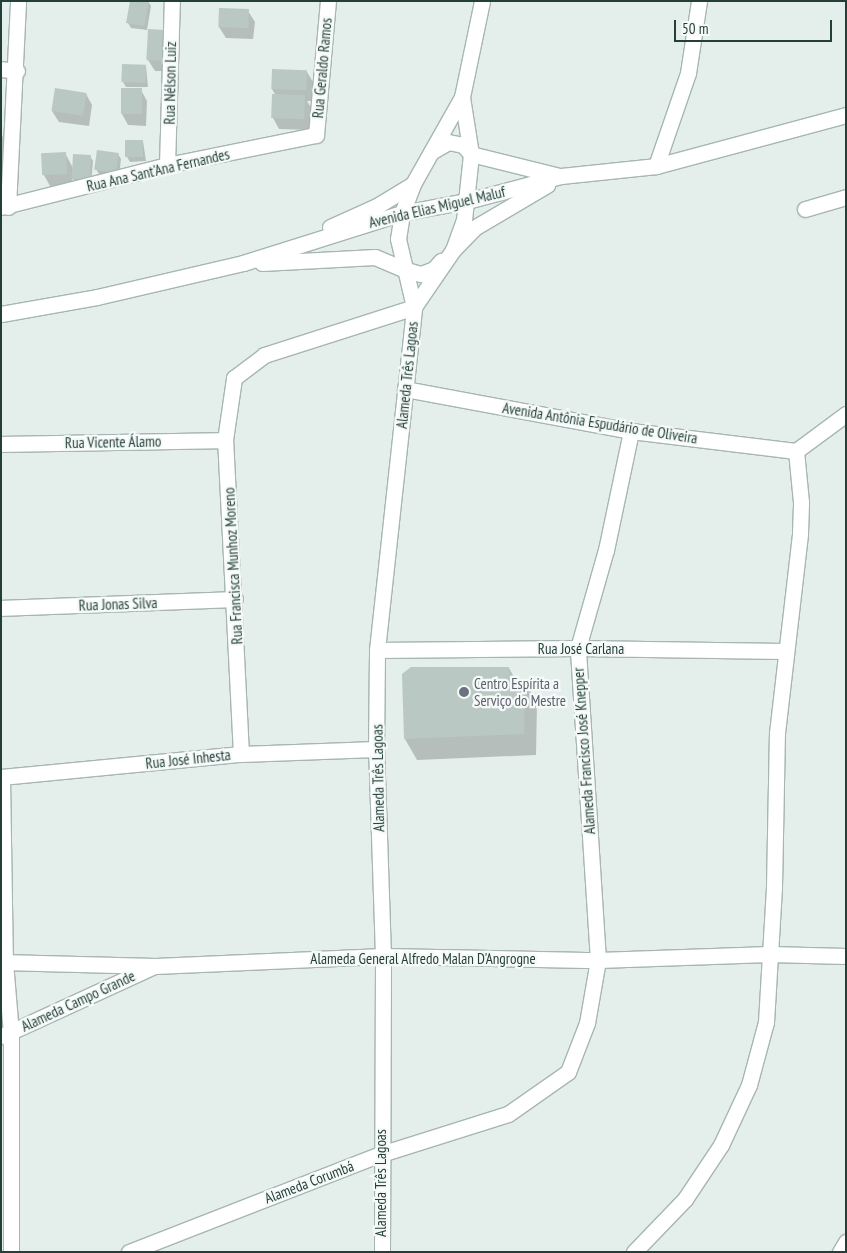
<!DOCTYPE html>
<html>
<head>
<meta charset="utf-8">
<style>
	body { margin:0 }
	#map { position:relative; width:847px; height:1253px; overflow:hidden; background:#e4eeea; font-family:"PT Sans Narrow",sans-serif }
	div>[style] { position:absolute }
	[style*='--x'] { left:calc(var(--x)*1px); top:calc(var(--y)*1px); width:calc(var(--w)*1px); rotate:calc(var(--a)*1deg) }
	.shadow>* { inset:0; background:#0003 }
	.building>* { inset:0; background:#bac8c3; transform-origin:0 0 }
	.roads { filter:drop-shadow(1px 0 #a7b6b2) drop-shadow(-1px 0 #a7b6b2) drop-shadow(0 1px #a7b6b2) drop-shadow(0 -1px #a7b6b2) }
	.minor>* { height:15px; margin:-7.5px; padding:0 7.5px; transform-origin:7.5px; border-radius:7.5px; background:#fff }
	.secondary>* { height:15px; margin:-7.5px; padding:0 7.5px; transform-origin:7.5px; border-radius:7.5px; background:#fff }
	.dots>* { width:14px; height:14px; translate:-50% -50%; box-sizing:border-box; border:2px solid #f5faf8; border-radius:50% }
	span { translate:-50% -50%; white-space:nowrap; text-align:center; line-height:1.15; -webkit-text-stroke:4.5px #f5faf8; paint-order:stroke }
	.street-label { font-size:15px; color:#243f3a }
	.worship-label { font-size:15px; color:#5b616d }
	.left { translate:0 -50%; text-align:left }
	.frame { position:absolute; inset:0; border:2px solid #243f3a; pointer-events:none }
	.scale { position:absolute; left:674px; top:20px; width:158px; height:22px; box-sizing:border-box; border:2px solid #243f3a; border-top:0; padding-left:6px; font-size:15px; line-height:18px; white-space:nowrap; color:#243f3a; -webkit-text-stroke:4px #f5faf8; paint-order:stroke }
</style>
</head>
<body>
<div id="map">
	<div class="shadow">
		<i style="clip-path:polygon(148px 1px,151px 6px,147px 30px,131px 28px,128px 23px)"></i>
		<i style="clip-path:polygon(248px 11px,255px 22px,253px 39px,226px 38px,219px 27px)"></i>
		<i style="clip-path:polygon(150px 31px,170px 71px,155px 71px,148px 60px)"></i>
		<i style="clip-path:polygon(146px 66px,148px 87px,126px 87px,123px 82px)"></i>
		<i style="clip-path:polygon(307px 72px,313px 82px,312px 101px,307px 101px,311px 108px,310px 130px,279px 129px,273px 118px,276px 96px,272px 89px)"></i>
		<i style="clip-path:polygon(122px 89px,141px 90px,147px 101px,146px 126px,128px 125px,122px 114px)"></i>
		<i style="clip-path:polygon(86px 94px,92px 105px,89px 126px,59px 122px,52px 111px)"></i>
		<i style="clip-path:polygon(1px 134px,6px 142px,3px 158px,1px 158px)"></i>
		<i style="clip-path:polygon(143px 141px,146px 161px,130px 162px,127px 157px)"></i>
		<i style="clip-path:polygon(65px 153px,73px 168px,90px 156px,93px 161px,91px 184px,76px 183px,72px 178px,73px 185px,50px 186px,44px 175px)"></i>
		<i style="clip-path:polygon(118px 154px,121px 159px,119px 177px,99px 174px,96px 169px)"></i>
		<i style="clip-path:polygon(509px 668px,516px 681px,525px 681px,537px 703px,536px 755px,417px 760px,405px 739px)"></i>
	</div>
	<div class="building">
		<i style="clip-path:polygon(130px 1px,149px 1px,144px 26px,126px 23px)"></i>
		<i style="left:219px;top:8px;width:30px;height:19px;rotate:2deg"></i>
		<i style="left:148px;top:29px;width:17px;height:31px;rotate:3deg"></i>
		<i style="left:122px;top:64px;width:24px;height:18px;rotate:2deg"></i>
		<i style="left:272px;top:69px;width:35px;height:20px;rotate:2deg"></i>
		<i style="left:55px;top:88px;width:32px;height:23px;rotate:9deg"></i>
		<i style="left:121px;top:88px;width:21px;height:26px"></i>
		<i style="left:272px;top:94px;width:33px;height:24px;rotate:2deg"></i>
		<i style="left:125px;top:140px;width:18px;height:17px"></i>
		<i style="left:97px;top:150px;width:22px;height:20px;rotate:8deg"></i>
		<i style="left:66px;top:152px;width:22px;height:25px;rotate:87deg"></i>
		<i style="left:73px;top:154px;width:18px;height:25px;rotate:3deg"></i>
		<i style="clip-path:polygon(411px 667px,509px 667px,510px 680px,525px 680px,524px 734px,404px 739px,402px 674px)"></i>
	</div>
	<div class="roads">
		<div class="minor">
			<i style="--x:1;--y:69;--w:16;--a:7"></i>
			<i style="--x:431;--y:152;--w:20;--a:-30"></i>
			<i style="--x:448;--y:142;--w:15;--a:11"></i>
			<i style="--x:463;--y:145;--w:12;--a:48"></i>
			<i style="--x:167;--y:165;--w:164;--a:-88.3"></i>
			<i style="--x:656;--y:166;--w:98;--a:-71"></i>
			<i style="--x:688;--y:73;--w:73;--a:-81.3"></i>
			<i style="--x:1;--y:207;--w:171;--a:-14.2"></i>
			<i style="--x:167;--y:165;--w:152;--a:-11.4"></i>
			<i style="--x:316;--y:135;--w:135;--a:-84.9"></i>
			<i style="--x:8;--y:207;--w:206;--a:-87.2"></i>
			<i style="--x:805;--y:209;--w:43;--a:-16.3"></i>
			<i style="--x:403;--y:269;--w:19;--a:16"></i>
			<i style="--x:421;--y:274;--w:14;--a:-21"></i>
			<i style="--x:434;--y:269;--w:11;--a:-49"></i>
			<i style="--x:414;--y:307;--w:69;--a:-55.6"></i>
			<i style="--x:453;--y:250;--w:32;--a:-70"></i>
			<i style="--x:464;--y:220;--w:66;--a:-83.9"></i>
			<i style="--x:471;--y:154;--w:58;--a:-99"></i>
			<i style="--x:405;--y:389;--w:230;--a:10.5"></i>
			<i style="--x:631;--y:431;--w:166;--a:6.9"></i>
			<i style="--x:1;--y:444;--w:224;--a:-1"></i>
			<i style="--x:796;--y:451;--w:62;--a:-36.5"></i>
			<i style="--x:1;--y:608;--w:234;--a:-2.2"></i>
			<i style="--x:377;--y:650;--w:201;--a:-0.6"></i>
			<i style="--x:578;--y:648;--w:206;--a:0.8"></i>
			<i style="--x:241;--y:754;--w:314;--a:-92.9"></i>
			<i style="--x:225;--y:440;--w:63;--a:-81.7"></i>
			<i style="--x:234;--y:378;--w:38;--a:-37"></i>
			<i style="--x:264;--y:355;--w:157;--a:-17.7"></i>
			<i style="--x:1;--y:777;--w:241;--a:-5.5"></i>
			<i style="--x:241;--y:754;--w:135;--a:-2.1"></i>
			<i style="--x:2;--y:777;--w:185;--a:89.1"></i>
			<i style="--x:5;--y:962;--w:71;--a:85.2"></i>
			<i style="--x:11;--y:1033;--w:219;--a:90"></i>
			<i style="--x:1;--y:962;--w:154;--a:1.5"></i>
			<i style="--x:155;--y:966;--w:228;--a:-2.5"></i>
			<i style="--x:383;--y:956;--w:215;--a:1.1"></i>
			<i style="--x:598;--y:960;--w:171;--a:-2"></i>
			<i style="--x:769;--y:954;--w:77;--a:1.5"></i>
			<i style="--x:2;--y:1036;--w:165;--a:-24.7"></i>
			<i style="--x:129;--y:1252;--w:270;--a:-21.3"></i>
			<i style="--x:381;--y:1154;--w:133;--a:-17.5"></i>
			<i style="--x:508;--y:1114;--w:73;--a:-35"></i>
			<i style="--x:568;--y:1072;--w:53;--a:-68.8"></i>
			<i style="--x:587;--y:1023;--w:64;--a:-80.1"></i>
			<i style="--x:598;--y:960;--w:313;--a:-93.7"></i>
			<i style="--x:578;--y:648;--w:102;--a:-74.1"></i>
			<i style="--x:606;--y:550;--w:122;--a:-78.1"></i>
			<i style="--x:382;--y:1252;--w:296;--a:-89.8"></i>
			<i style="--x:383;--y:956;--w:207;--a:-91.9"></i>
			<i style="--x:376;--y:749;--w:99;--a:-89.4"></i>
			<i style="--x:377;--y:650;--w:345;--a:-83.8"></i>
			<i style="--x:414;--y:307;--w:70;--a:-103.2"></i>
			<i style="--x:398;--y:239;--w:26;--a:-81"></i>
			<i style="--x:402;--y:213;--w:31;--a:-69"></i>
			<i style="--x:413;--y:184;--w:100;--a:-60.6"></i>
			<i style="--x:462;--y:97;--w:98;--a:-78.2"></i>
			<i style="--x:634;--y:1252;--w:74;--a:-46.1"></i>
			<i style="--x:685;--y:1199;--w:65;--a:-56.3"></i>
			<i style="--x:721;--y:1145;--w:66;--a:-65"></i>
			<i style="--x:749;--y:1085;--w:65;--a:-74.9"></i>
			<i style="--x:766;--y:1022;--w:135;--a:-86.6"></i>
			<i style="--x:774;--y:887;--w:154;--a:-88.9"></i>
			<i style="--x:777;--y:733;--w:201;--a:-83.4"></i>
			<i style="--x:800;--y:533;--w:31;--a:-88"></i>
			<i style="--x:801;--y:502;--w:51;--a:-95.6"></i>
			<i style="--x:840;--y:1252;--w:12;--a:-59"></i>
		</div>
		<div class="secondary">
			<i style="--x:471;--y:154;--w:91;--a:14"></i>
			<i style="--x:330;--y:227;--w:51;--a:-24.1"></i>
			<i style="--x:377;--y:206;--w:42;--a:-31.4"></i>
			<i style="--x:453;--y:250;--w:30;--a:-46"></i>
			<i style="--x:474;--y:228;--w:85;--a:-30.5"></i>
			<i style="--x:262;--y:263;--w:113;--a:-3"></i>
			<i style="--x:375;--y:257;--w:30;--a:23"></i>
			<i style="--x:1;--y:314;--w:97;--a:-10"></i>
			<i style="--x:97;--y:297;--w:150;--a:-13.1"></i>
			<i style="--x:243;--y:263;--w:167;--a:-17.5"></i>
			<i style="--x:402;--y:213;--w:66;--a:-10.5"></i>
			<i style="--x:467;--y:201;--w:97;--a:-14.9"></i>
			<i style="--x:561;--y:176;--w:96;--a:-6"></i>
			<i style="--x:656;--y:166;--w:197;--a:-15"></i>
		</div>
	</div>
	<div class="dots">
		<i style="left:464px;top:692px;background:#6b7280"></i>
	</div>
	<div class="street-label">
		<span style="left:322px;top:68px;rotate:-85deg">Rua Geraldo Ramos</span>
		<span style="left:170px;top:83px;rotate:-89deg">Rua Nélson Luiz</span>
		<span style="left:158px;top:170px;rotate:-13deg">Rua Ana Sant'Ana Fernandes</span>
		<span style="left:437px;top:207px;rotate:-13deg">Avenida Elias Miguel Maluf</span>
		<span style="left:407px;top:375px;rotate:-84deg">Alameda Três Lagoas</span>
		<span style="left:600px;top:423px;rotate:9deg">Avenida Antônia Espudário de Oliveira</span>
		<span style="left:113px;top:442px;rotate:-1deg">Rua Vicente Álamo</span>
		<span style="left:233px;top:566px;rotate:-93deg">Rua Francisca Munhoz Moreno</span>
		<span style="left:118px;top:604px;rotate:-2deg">Rua Jonas Silva</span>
		<span style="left:581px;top:649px">Rua José Carlana</span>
		<span style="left:584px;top:751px;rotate:-94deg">Alameda Francisco José Knepper</span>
		<span style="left:188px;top:759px;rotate:-6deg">Rua José Inhesta</span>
		<span style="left:378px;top:778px;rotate:-91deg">Alameda Três Lagoas</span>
		<span style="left:423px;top:959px">Alameda General Alfredo Malan D'Angrogne</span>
		<span style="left:78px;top:1001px;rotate:-25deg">Alameda Campo Grande</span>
		<span style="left:309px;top:1182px;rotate:-21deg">Alameda Corumbá</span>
		<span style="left:381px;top:1183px;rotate:-90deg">Alameda Três Lagoas</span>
	</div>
	<div class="worship-label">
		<span class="left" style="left:474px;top:692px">Centro Espírita a<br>Serviço do Mestre</span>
	</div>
	<div class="frame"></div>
	<div class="scale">50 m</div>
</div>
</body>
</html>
